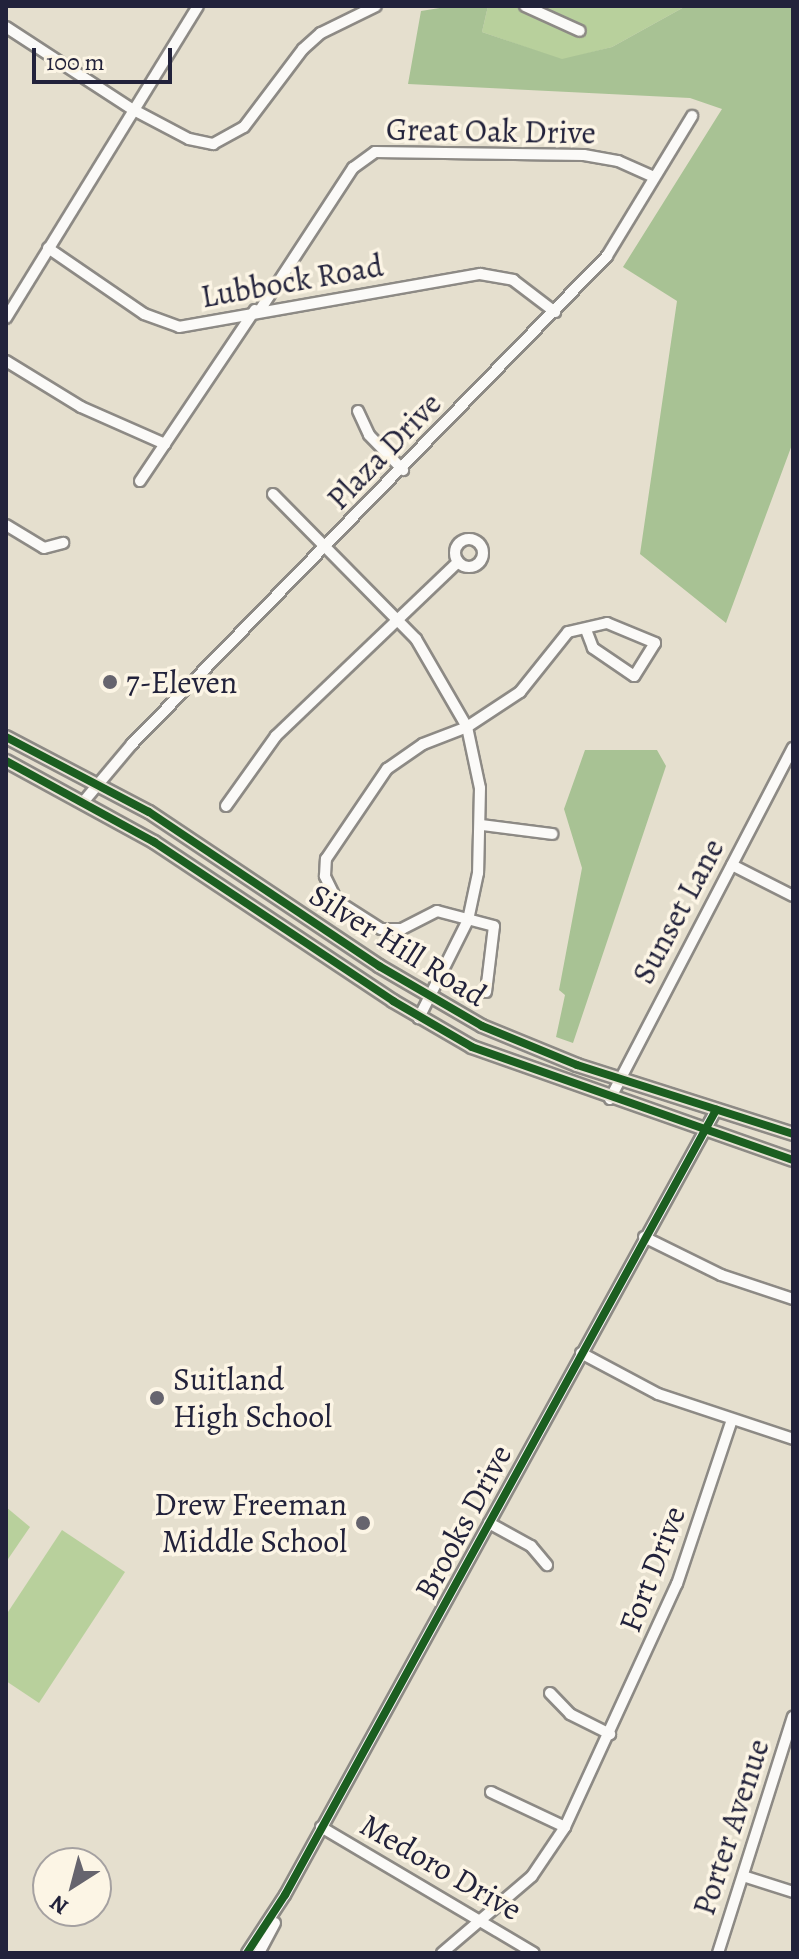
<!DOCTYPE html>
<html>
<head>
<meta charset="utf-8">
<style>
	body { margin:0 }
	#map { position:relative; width:799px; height:1959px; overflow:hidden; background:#e5dfce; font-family:Alegreya,serif }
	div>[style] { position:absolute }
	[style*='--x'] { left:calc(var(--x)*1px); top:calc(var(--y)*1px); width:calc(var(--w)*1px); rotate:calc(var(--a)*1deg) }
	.green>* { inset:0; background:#b8d09c }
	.forest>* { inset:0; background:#a8c294 }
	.roads { filter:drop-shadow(2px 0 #8d8a85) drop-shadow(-2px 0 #8d8a85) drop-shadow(0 2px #8d8a85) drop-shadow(0 -2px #8d8a85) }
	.minor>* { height:10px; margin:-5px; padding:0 5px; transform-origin:5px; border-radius:5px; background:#fbfaf8 }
	.minor>.ring { margin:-5px; padding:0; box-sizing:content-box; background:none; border:10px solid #fbfaf8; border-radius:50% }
	.major>* { height:12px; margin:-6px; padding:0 6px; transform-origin:6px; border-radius:6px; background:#e8e2d5 }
	.cycleway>* { height:8px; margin:-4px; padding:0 4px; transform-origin:4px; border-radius:4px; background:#1b5e20 }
	.dots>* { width:22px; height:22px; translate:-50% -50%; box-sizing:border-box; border:4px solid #fcf5e5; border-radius:50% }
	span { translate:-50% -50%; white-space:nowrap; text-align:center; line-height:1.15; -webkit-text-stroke:7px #fcf5e5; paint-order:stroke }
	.street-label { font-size:32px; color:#22223b }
	.poi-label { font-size:32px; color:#22223b }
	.left { translate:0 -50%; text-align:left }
	.right { translate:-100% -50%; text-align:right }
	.frame { position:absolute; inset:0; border:8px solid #22223b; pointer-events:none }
	.north { position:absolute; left:32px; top:1847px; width:80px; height:80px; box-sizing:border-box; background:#fcf5e5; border:2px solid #a5a1a1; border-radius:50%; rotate:216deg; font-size:22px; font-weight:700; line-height:32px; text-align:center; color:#22223b }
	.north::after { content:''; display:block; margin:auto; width:28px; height:36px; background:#66646e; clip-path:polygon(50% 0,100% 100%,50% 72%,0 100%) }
	.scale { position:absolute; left:32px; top:48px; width:140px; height:36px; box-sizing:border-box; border:4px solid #22223b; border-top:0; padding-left:10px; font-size:24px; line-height:28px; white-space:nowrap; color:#22223b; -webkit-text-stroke:6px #fcf5e5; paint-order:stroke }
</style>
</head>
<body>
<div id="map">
	<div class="green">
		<i style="clip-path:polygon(488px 6px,686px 6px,612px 47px,562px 60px,482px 32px)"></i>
		<i style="clip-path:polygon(6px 1507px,30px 1527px,6px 1562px)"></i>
		<i style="clip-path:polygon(62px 1530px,125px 1572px,39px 1703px,6px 1681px,6px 1615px)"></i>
	</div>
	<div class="forest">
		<i style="clip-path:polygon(452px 6px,488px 6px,482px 32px,562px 59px,612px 47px,686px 6px,793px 6px,793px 442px,726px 623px,640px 554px,677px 301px,623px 267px,722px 109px,690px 98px,408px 84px,421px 11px)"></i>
		<i style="clip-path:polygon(585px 750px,657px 750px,666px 766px,573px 1043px,556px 1037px,565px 995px,559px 990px,582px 868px,564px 809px)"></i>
	</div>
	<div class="roads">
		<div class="minor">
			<i style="--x:525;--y:6;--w:60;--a:24.4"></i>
			<i style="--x:6;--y:27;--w:150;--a:33.1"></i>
			<i style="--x:132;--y:109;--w:64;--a:27.8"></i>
			<i style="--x:189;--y:139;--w:25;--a:12"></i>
			<i style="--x:213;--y:144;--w:35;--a:-29"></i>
			<i style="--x:244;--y:127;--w:98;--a:-52.9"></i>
			<i style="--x:303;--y:49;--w:24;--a:-42"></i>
			<i style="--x:321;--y:33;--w:61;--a:-26.1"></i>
			<i style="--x:48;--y:248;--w:116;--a:34.5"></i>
			<i style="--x:144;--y:314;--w:37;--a:20"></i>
			<i style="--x:179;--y:327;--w:306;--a:-10"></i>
			<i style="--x:480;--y:274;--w:34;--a:10"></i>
			<i style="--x:513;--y:280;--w:53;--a:37.3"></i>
			<i style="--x:260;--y:310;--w:170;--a:-56.8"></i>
			<i style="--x:353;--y:168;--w:27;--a:-36"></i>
			<i style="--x:375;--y:152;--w:209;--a:0.8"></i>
			<i style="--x:584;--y:155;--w:35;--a:10"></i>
			<i style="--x:618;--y:161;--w:39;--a:24"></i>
			<i style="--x:6;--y:318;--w:366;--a:-58.4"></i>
			<i style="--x:6;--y:361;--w:88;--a:31.5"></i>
			<i style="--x:81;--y:407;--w:92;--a:23.8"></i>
			<i style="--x:358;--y:411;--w:26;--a:65"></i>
			<i style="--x:369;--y:435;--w:49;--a:45.8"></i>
			<i style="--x:140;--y:481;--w:206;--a:-56.1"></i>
			<i style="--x:273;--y:494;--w:204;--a:45.4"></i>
			<i style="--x:416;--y:639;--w:102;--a:59.9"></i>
			<i style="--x:467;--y:727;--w:62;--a:78"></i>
			<i style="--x:480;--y:788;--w:85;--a:91.3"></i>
			<i style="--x:478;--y:873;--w:48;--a:102"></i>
			<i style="--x:468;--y:920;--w:110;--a:116.6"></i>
			<i style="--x:6;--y:525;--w:44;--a:31.2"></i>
			<i style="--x:44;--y:548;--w:20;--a:-15"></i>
			<i class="ring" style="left:455px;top:539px;width:18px;height:18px"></i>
			<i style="--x:85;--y:800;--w:73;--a:-50"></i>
			<i style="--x:132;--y:744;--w:681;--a:-45.77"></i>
			<i style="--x:607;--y:256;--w:164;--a:-58.7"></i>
			<i style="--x:226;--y:806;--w:86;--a:-54.5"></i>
			<i style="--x:276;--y:736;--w:252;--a:-43.7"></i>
			<i style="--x:482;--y:825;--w:71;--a:7.3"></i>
			<i style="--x:732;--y:865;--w:68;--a:26.9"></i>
			<i style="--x:486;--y:992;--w:66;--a:-83.1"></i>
			<i style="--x:494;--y:926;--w:59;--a:-165.3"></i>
			<i style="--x:437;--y:911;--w:39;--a:153"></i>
			<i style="--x:402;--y:929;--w:21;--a:180"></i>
			<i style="--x:381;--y:929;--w:52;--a:-147.5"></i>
			<i style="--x:337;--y:901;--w:28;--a:-116"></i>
			<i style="--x:325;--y:876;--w:17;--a:-87"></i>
			<i style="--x:326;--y:859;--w:109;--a:-55.9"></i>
			<i style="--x:387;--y:769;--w:44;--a:-34.8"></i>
			<i style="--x:423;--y:744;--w:47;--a:-21.1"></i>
			<i style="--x:467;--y:727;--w:64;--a:-33.4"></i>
			<i style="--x:520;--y:692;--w:77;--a:-51.3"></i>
			<i style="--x:568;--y:632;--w:40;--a:-13"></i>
			<i style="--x:607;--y:623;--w:52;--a:22.6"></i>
			<i style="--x:655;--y:643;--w:39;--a:122"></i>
			<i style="--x:634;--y:676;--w:50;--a:-145.7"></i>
			<i style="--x:593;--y:648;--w:19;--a:-111"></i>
			<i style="--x:610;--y:1099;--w:396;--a:-62.5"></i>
			<i style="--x:644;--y:1237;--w:86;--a:26.3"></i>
			<i style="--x:721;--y:1275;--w:76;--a:18.4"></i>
			<i style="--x:581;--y:1353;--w:87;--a:28"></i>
			<i style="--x:658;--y:1394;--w:142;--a:18.4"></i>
			<i style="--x:489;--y:1523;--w:48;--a:28.7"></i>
			<i style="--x:531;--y:1546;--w:25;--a:50"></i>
			<i style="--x:550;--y:1693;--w:29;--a:46"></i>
			<i style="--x:570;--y:1714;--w:45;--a:26.6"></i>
			<i style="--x:491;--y:1792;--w:82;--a:25.3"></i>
			<i style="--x:321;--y:1827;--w:247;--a:30.6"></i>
			<i style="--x:743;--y:1876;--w:52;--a:17.7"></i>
			<i style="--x:247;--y:1953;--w:69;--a:-56.8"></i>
			<i style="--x:285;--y:1895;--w:896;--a:-61.23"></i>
			<i style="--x:259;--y:1953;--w:34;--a:-62"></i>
			<i style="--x:442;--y:1953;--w:118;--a:-40.5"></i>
			<i style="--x:532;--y:1876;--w:59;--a:-56"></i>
			<i style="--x:565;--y:1827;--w:268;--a:-65.3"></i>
			<i style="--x:677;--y:1584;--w:173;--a:-71.5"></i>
			<i style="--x:718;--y:1953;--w:248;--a:-72.4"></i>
		</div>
		<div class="major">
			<i style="--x:6;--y:737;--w:161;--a:27.7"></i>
			<i style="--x:149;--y:812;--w:277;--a:33.8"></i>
			<i style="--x:379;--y:966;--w:119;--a:30.2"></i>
			<i style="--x:482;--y:1026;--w:103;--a:22.3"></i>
			<i style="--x:577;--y:1065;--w:227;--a:17.7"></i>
			<i style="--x:6;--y:761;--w:169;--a:28.7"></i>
			<i style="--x:154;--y:842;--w:287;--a:33.6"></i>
			<i style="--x:393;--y:1001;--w:91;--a:30.2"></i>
			<i style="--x:472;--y:1047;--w:340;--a:19.4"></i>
		</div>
	</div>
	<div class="cycleway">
		<i style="--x:6;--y:737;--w:161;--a:27.7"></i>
		<i style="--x:149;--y:812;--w:277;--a:33.8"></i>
		<i style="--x:379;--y:966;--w:119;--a:30.2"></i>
		<i style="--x:482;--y:1026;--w:103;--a:22.3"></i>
		<i style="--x:577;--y:1065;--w:227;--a:17.7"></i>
		<i style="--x:6;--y:761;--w:169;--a:28.7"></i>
		<i style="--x:154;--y:842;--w:287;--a:33.6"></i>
		<i style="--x:393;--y:1001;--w:91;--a:30.2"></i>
		<i style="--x:472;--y:1047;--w:340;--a:19.4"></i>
		<i style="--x:247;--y:1953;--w:69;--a:-56.8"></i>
		<i style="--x:285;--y:1895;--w:896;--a:-61.23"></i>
	</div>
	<div class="dots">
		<i style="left:110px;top:682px;background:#66646e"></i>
		<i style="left:157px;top:1398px;background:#66646e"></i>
		<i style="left:363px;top:1523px;background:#66646e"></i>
	</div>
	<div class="street-label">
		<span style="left:491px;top:131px;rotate:1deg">Great Oak Drive</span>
		<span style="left:292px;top:281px;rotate:-10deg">Lubbock Road</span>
		<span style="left:384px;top:451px;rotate:-46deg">Plaza Drive</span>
		<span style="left:678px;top:911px;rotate:-62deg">Sunset Lane</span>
		<span style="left:398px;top:945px;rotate:32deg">Silver Hill Road</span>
		<span style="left:463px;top:1522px;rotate:-62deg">Brooks Drive</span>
		<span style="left:652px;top:1569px;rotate:-69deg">Fort Drive</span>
		<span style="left:731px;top:1827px;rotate:-72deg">Porter Avenue</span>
		<span style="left:441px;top:1867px;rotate:30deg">Medoro Drive</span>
	</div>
	<div class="poi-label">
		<span class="left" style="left:126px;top:682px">7-Eleven</span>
		<span class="left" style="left:173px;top:1398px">Suitland<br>High School</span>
		<span class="right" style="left:347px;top:1523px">Drew Freeman<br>Middle School</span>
	</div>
	<div class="frame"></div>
	<div class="north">N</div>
	<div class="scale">100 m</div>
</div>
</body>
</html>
